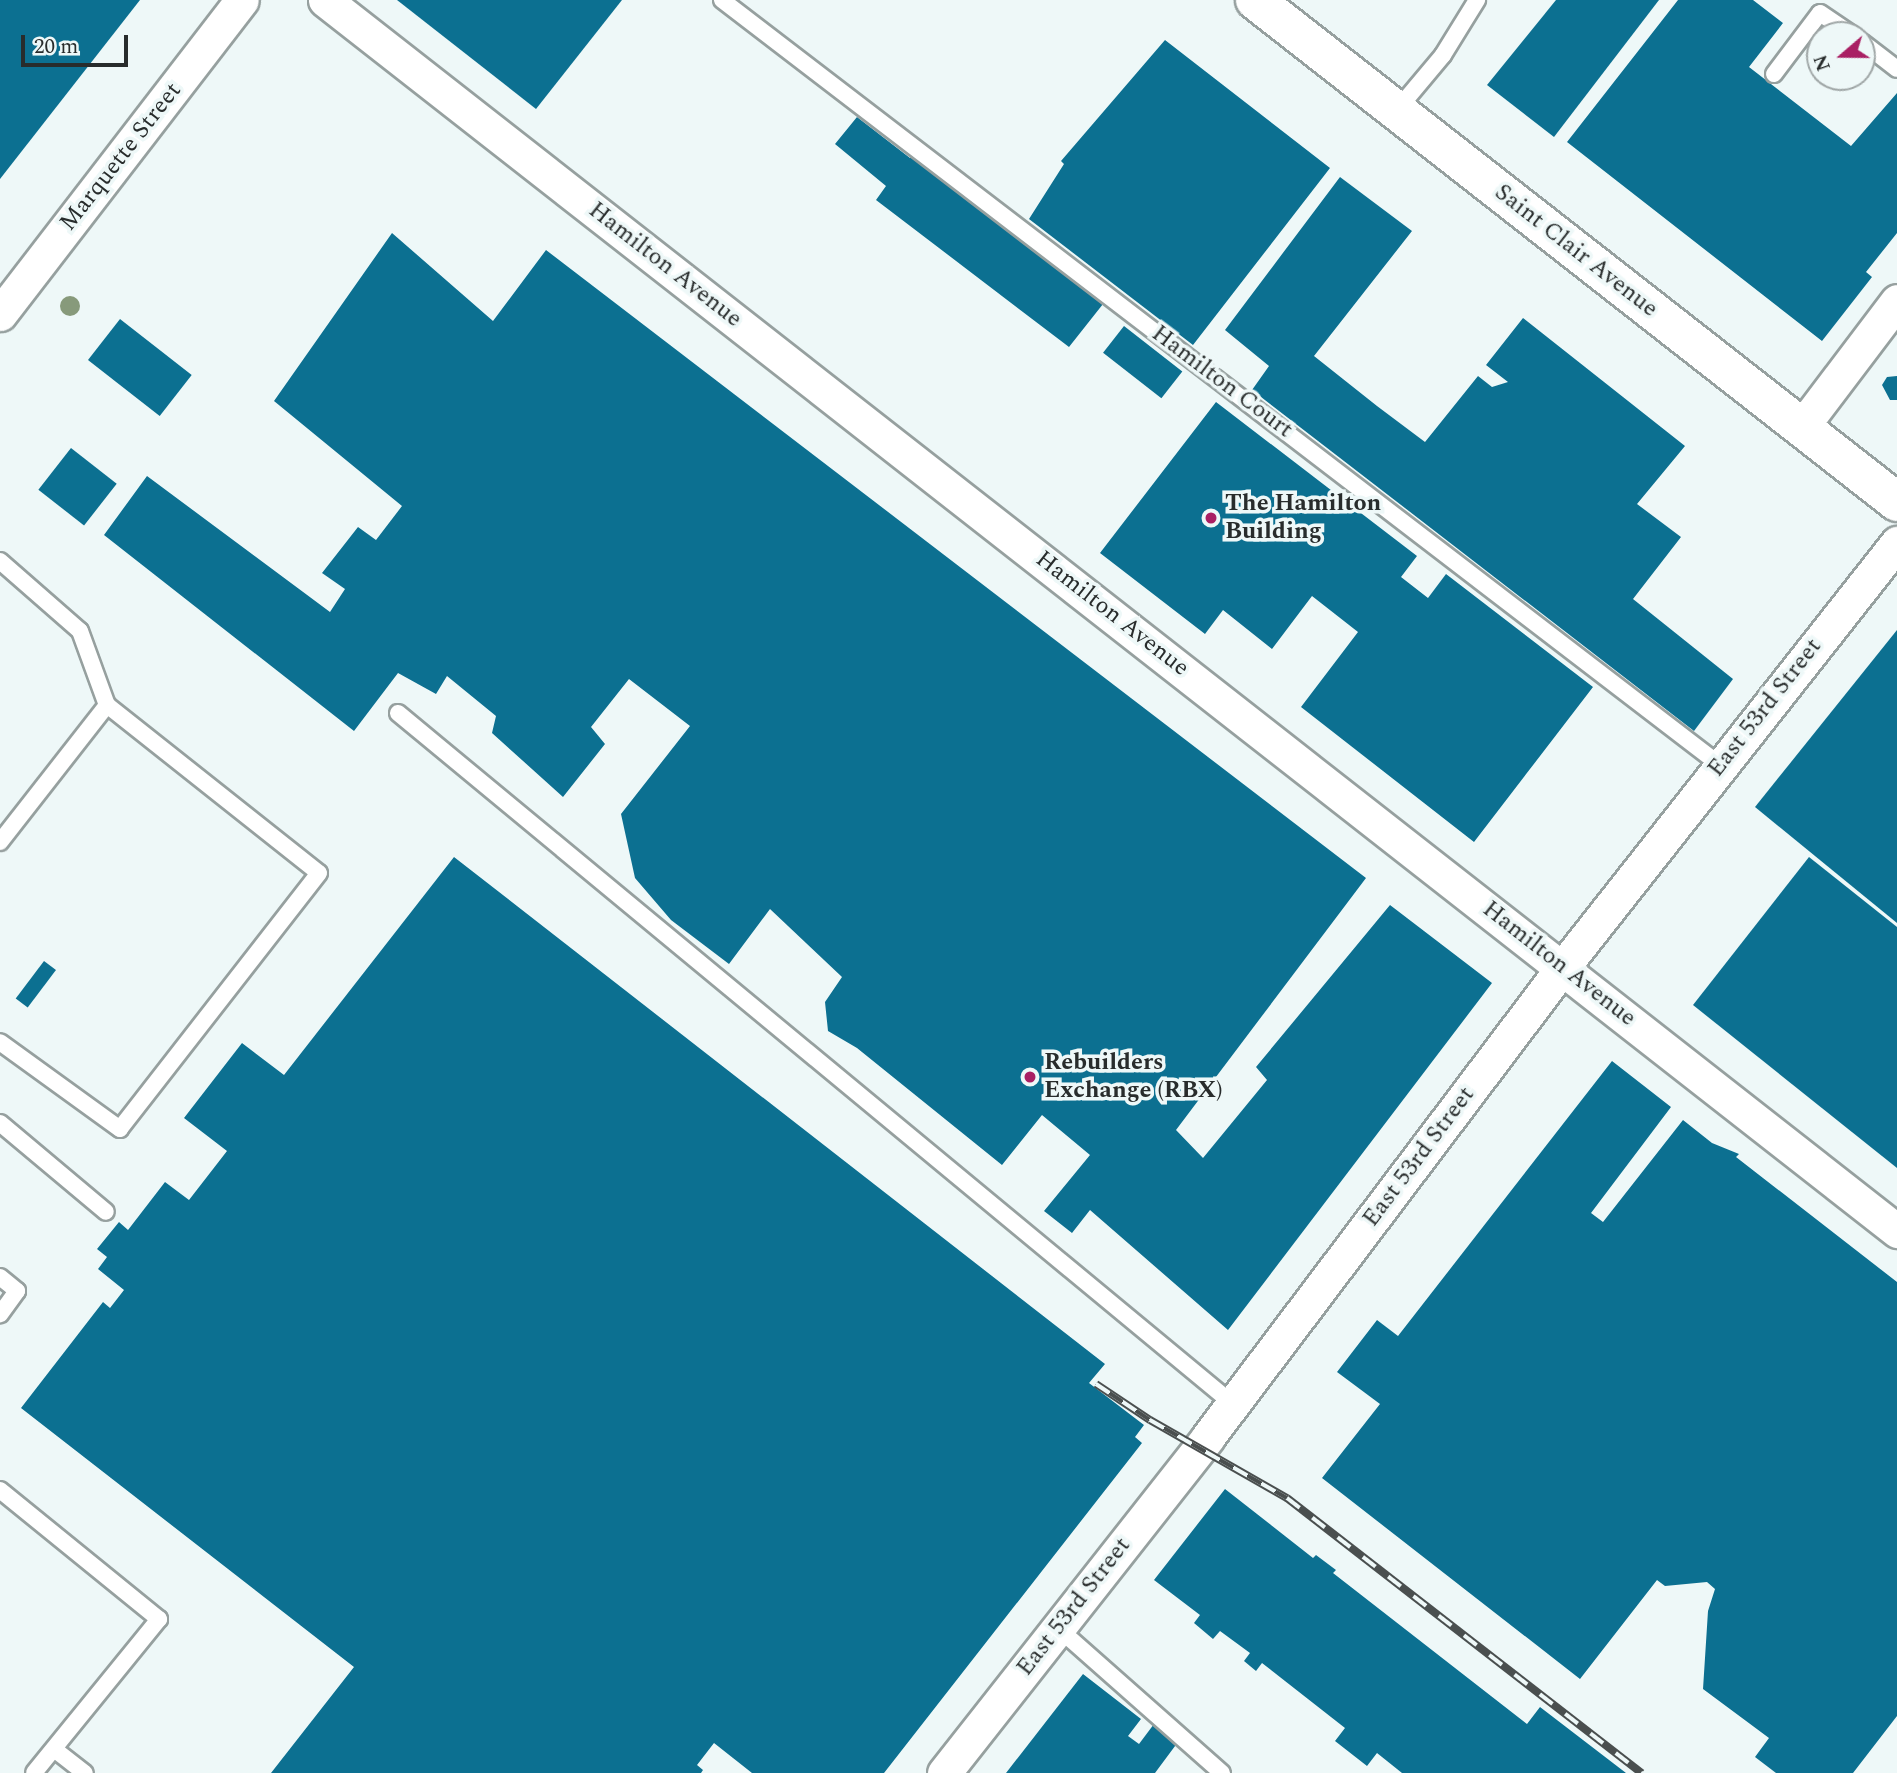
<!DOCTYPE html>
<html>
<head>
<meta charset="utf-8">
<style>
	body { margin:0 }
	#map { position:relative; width:1897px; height:1773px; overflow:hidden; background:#eef8f8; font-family:Spectral,serif }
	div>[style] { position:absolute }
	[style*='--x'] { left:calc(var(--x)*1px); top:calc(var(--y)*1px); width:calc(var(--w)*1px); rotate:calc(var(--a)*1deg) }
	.building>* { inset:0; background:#0c7091; transform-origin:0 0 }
	.roads { filter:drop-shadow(2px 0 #96a09f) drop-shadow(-2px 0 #96a09f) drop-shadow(0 2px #96a09f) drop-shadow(0 -2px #96a09f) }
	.service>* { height:16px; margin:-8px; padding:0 8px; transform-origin:8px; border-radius:8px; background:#fff }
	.minor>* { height:33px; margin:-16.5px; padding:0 16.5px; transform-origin:16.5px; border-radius:16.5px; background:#fff }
	.secondary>* { height:38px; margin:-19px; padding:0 19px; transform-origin:19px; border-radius:19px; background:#fff }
	.rail>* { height:8px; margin-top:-4px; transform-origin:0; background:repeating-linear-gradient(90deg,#eef8f8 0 16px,#4a4f4f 0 32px); box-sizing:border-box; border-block:2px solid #4a4f4f }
	.trees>* { width:20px; height:20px; margin:-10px; border-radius:50%; background:#879a7b }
	.dots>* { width:19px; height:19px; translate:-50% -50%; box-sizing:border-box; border:4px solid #eef8f8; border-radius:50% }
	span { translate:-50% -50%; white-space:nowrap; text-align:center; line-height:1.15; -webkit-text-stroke:7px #eef8f8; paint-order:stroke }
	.street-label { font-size:24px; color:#282c2c }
	.poi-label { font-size:24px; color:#282c2c; font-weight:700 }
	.left { translate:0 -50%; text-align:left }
	.north { position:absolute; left:1806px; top:21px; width:70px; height:70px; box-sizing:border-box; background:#eef8f8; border:2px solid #9fa6a6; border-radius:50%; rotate:250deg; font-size:19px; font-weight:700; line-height:28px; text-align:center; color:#282c2c }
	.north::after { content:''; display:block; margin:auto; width:24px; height:32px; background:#a91f63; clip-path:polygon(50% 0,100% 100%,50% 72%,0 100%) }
	.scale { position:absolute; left:21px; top:35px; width:107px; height:32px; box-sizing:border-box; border:4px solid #282c2c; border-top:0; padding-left:9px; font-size:21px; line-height:24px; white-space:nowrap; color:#282c2c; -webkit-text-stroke:5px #eef8f8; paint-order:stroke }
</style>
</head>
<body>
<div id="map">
	<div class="building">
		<i style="clip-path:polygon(0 0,140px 0,0 179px)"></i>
		<i style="clip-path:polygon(397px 0,622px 0,536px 109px)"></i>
		<i style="clip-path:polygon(1556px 0,1659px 0,1554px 137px,1487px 85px)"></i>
		<i style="clip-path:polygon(1678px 0,1753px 0,1783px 23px,1749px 67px,1851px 146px,1897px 93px,1897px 233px,1866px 272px,1872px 277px,1822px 341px,1567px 142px)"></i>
		<i style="clip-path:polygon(1165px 40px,1330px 168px,1193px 345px,1029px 219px,1064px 164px,1061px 161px)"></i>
		<i style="clip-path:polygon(857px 117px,910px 158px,912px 155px,1103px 304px,1069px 347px,876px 200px,886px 186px,835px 144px)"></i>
		<i style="clip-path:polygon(1340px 177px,1412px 231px,1314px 356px,1377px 406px,1425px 442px,1478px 376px,1492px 387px,1508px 382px,1486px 365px,1523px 318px,1685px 446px,1637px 504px,1681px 537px,1633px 599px,1733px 679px,1694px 731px,1252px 390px,1269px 366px,1225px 330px)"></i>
		<i style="clip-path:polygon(392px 233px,493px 321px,546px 250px,1366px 878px,1176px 1130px,1203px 1158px,1267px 1080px,1256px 1067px,1390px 905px,1492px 983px,1228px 1330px,1090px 1210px,1072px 1233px,1044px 1211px,1090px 1155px,1042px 1115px,1002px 1165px,857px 1048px,828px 1031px,825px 1002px,842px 977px,770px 909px,729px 964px,671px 920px,635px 878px,621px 814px,690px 726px,629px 679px,591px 727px,605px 744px,563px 797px,492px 733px,496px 716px,447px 676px,436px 694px,398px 673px,354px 731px,104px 535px,147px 476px,330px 612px,345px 589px,322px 573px,358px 527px,376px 540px,402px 506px,274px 401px)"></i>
		<i style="left:120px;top:319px;width:91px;height:52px;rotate:38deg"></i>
		<i style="left:1124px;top:326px;width:74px;height:34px;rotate:38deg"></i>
		<i style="clip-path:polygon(1897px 376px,1897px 400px,1890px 400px,1882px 385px,1887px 377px)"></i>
		<i style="clip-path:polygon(1216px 402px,1417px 556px,1401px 577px,1428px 598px,1446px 574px,1593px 687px,1474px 842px,1301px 707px,1358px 632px,1312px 596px,1272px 649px,1223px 610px,1205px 634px,1100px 553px)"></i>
		<i style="left:71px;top:448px;width:58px;height:53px;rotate:38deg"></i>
		<i style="clip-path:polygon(1897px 630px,1897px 923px,1755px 807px)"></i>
		<i style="clip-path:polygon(454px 857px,1105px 1364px,1089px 1383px,1144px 1425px,1135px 1437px,1142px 1443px,884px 1773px,752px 1773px,714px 1743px,697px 1765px,703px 1770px,701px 1773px,271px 1773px,354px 1667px,21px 1408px,103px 1302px,110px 1308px,124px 1290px,98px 1269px,107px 1257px,97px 1249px,119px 1222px,128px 1230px,165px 1182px,189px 1200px,227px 1151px,184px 1118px,242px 1043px,284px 1075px)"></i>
		<i style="clip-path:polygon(1809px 857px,1897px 927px,1897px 1168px,1693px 1005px)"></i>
		<i style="left:44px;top:961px;width:15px;height:47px;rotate:37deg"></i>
		<i style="clip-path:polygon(1612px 1061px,1671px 1107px,1591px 1213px,1603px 1222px,1683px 1120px,1712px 1143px,1739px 1154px,1736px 1157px,1897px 1282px,1897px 1716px,1853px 1773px,1776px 1773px,1755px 1757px,1769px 1738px,1703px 1689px,1708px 1611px,1715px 1589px,1707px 1582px,1665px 1586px,1657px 1580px,1580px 1679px,1322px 1478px,1380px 1404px,1337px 1372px,1377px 1320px,1398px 1336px)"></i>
		<i style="clip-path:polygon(1225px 1489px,1313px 1558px,1316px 1555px,1336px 1570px,1333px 1573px,1527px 1724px,1540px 1707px,1626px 1773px,1402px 1773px,1377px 1753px,1367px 1766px,1335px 1741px,1345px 1728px,1262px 1663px,1256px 1671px,1244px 1661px,1250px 1653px,1220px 1631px,1213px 1639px,1194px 1623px,1200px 1615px,1154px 1580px)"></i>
		<i style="clip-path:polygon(1083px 1674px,1141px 1719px,1128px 1736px,1139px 1744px,1154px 1724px,1178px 1742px,1155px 1773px,1006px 1773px)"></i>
	</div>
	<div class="roads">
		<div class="service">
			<i style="--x:722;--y:0;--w:1257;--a:37.47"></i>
			<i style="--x:1862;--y:42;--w:44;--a:37.6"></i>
			<i style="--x:1774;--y:74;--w:76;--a:-53"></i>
			<i style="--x:1820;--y:13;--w:40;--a:34"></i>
			<i style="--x:1397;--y:110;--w:72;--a:-50.1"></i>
			<i style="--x:1443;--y:55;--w:65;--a:-58.3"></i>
			<i style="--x:0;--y:561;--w:106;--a:41.2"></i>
			<i style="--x:80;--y:631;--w:79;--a:70"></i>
			<i style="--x:107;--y:705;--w:270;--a:38.4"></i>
			<i style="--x:319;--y:873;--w:324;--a:127.9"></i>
			<i style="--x:120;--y:1129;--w:148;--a:-144.1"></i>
			<i style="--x:398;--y:713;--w:1084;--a:39.61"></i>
			<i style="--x:0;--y:842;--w:174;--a:-52"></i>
			<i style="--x:0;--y:1123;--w:138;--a:40"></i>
			<i style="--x:0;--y:1277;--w:22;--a:39"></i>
			<i style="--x:17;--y:1291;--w:29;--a:126"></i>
			<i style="--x:0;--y:1490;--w:205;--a:39.1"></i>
			<i style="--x:159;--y:1619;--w:198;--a:129.1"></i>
			<i style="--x:1058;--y:1628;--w:219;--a:41.5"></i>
			<i style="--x:54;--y:1749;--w:39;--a:38"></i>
		</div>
		<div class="minor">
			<i style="--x:325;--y:0;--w:1997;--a:38.06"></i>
			<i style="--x:0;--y:314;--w:396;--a:-52.4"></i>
			<i style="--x:1801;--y:428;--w:159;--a:-52.9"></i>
			<i style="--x:944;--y:1773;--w:427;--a:-51.8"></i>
			<i style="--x:1208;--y:1437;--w:589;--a:-52.94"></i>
			<i style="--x:1563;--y:967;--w:540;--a:-51.77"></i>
		</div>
		<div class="secondary">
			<i style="--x:1255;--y:0;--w:815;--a:38.02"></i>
		</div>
	</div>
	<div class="rail">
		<i style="--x:1096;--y:1384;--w:65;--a:33.7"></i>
		<i style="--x:1150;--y:1420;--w:158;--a:29.7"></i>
		<i style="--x:1287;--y:1498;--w:449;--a:37.8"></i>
	</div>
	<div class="trees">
		<i style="left:70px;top:306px"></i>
	</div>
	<div class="dots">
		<i style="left:1211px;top:518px;background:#a91f63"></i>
		<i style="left:1030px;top:1077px;background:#a91f63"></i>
	</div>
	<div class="street-label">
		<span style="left:121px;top:157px;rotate:-52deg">Marquette Street</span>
		<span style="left:1576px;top:251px;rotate:38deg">Saint Clair Avenue</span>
		<span style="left:665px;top:265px;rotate:38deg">Hamilton Avenue</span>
		<span style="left:1222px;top:382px;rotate:37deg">Hamilton Court</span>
		<span style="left:1112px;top:614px;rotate:38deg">Hamilton Avenue</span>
		<span style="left:1765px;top:708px;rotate:-52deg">East 53rd Street</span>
		<span style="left:1559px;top:964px;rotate:38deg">Hamilton Avenue</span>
		<span style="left:1419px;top:1157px;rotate:-53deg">East 53rd Street</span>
		<span style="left:1074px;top:1607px;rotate:-52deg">East 53rd Street</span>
	</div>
	<div class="poi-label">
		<span class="left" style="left:1225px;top:518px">The Hamilton<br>Building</span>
		<span class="left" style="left:1044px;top:1077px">Rebuilders<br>Exchange (RBX)</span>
	</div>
	<div class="north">N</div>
	<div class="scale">20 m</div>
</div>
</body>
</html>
